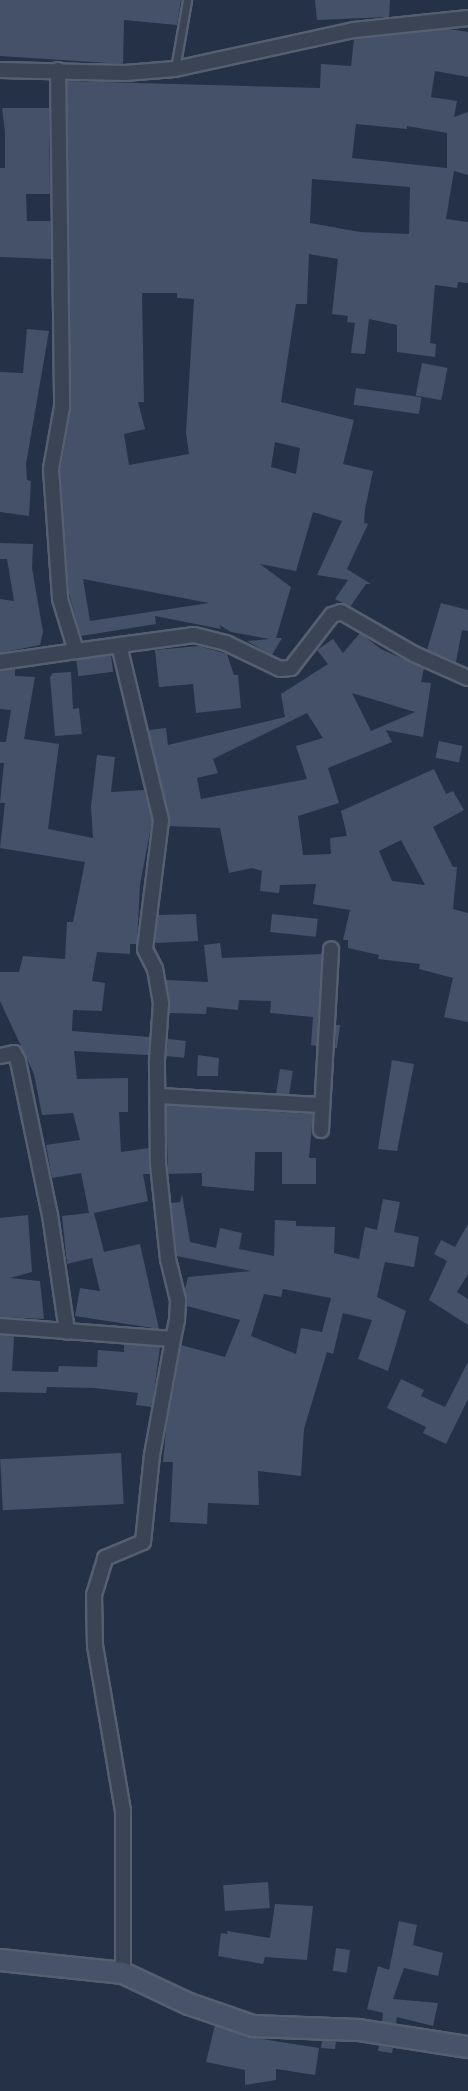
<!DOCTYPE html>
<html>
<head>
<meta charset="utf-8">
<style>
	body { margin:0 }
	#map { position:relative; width:468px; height:2091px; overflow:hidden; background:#253146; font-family:Arial,sans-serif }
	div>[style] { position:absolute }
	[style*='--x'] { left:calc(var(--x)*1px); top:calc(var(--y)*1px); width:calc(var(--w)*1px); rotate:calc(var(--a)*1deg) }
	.building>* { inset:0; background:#445169; transform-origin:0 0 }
	.roads { filter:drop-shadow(2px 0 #565f70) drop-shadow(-2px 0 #565f70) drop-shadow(0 2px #565f70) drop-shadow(0 -2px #565f70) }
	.lane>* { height:7px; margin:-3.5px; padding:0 3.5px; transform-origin:3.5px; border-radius:3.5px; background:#3a4455 }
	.street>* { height:14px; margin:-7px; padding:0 7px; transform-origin:7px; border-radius:7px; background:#3a4455 }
	.secondary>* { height:20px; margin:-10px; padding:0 10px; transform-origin:10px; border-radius:10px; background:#485269 }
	span { translate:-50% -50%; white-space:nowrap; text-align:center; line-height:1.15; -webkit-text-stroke:4.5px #1e283b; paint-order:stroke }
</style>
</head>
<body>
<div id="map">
	<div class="building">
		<i style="clip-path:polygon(0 0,181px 0,177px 25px,124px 20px,123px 64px,0 56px)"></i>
		<i style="clip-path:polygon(315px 0,390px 0,389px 17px,317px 20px)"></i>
		<i style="clip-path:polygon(evenodd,449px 29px,468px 32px,468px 77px,435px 71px,431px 97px,457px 101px,454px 117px,468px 112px,468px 175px,454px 171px,446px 219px,468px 222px,468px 283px,458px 282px,457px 288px,435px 285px,430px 343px,436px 344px,435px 357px,397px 352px,397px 325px,369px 319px,365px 354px,351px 353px,355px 323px,347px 322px,348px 316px,332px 314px,338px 259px,309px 254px,307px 304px,296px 304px,281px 402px,354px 420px,343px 464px,373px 471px,365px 509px,364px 523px,368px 524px,347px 569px,371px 584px,366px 584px,350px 607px,335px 599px,348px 580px,317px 575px,342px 521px,313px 512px,296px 571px,260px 564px,291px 587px,276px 638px,282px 638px,272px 655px,247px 641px,270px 639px,231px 632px,219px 625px,221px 629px,155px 616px,156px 624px,81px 636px,69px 594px,60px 472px,71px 407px,67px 81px,320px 88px,321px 64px,351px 66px,354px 39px,449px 29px,356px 124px,407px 129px,407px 126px,447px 133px,447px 168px,352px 158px,356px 124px,449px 29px,312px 179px,410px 187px,409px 234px,360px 232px,310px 223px,312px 179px,449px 29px,142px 293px,177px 293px,177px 298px,194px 299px,186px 433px,189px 454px,129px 465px,124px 434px,145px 429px,138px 402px,144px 402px,142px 293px,449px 29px,275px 442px,300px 448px,296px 474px,271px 467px,275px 442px,449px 29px,83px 579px,209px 603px,90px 621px,83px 579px)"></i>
		<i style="clip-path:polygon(2px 108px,49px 108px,50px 194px,26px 194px,27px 221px,51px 221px,51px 259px,0 257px,0 168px,5px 168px,5px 132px)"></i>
		<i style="clip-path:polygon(27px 329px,49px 331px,26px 464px,27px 480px,31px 481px,29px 516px,0 512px,0 372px,23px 373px)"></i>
		<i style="left:422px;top:363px;width:26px;height:33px;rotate:11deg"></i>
		<i style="left:356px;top:388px;width:66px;height:17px;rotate:8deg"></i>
		<i style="clip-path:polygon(0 543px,33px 544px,32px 568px,43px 632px,40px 645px,0 653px,0 599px,14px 601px,7px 559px,0 559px)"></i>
		<i style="clip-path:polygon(441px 603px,468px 610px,468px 631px,462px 630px,456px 662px,427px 650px)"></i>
		<i style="clip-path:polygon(evenodd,360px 633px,381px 649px,424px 668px,421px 682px,431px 683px,423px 737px,386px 730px,392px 742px,328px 768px,339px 803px,298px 816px,303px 855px,331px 854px,330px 838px,347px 836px,341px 811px,434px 769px,446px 794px,453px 791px,464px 810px,433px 827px,453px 867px,457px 867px,453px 909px,468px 913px,468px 1022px,444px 1017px,453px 978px,419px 969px,420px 964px,378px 959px,379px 955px,348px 948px,348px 940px,343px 940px,350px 910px,313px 904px,316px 884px,280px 885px,279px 893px,260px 891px,262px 871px,252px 868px,229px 873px,220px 828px,169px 826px,149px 730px,166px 728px,168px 745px,285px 717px,281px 694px,328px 664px,317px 650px,333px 639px,343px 653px,360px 633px,352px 693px,415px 712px,371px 731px,352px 693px,360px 633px,307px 713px,323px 738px,296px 746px,307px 779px,201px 799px,197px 778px,218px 773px,213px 759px,307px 713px,360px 633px,401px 840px,425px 885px,392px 881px,379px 851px,401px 840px)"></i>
		<i style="clip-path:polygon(199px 646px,227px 654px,234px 675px,238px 675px,241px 708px,196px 713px,193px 684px,159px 687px,155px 650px)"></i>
		<i style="left:111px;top:655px;width:17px;height:35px;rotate:83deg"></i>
		<i style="clip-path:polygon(15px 669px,15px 676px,35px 677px,24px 739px,59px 744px,48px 829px,93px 838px,91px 807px,97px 755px,115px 757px,111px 792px,144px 790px,152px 821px,140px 885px,137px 944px,130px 944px,130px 954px,97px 952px,92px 981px,105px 983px,102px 1011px,73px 1010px,72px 1031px,150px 1037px,148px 1055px,74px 1051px,77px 1079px,128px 1078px,128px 1112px,119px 1112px,121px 1152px,149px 1148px,150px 1174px,143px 1174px,148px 1201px,94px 1213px,104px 1252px,140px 1244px,159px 1329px,75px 1316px,80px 1288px,100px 1291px,92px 1258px,67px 1264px,62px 1216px,89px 1213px,81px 1173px,52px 1178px,46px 1145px,80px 1140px,73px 1113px,42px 1115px,34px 1074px,0 1001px,0 972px,19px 972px,23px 956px,65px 959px,67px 922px,73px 922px,85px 862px,0 848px,5px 803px,0 803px,4px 763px,0 763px,0 742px,6px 742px,11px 710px,0 709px,0 671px)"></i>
		<i style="clip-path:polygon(71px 672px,73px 709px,79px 708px,82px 734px,55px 736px,50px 677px,53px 673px)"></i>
		<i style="left:439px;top:741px;width:24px;height:17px;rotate:12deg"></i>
		<i style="clip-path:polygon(196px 914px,198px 941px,155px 943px,158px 915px)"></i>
		<i style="left:272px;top:914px;width:46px;height:18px;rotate:6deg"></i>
		<i style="clip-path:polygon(220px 943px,222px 958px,322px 954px,317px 1046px,311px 1045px,313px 1017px,270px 1013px,271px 1001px,239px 1000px,238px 1010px,207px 1007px,206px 1014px,169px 1013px,166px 980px,208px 982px,204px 945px)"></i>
		<i style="clip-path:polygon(336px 1025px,340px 1025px,337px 1048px,335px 1048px)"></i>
		<i style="left:168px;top:1039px;width:18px;height:17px;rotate:6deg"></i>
		<i style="clip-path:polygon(198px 1055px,219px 1058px,218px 1076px,197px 1076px)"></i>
		<i style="clip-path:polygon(392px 1060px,414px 1064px,397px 1151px,378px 1149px)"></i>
		<i style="left:280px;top:1069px;width:13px;height:25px;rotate:9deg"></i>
		<i style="clip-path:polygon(166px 1105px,313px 1114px,309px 1158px,316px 1158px,316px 1184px,282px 1184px,282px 1152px,255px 1152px,254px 1191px,202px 1186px,202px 1173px,168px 1174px)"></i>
		<i style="clip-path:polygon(evenodd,182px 1194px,190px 1242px,216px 1248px,220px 1228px,242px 1233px,239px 1249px,274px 1256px,275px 1220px,296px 1221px,296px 1226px,335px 1227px,334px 1253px,359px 1259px,365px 1227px,377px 1230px,383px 1199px,400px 1202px,394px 1232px,419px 1237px,414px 1267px,385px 1262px,377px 1297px,406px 1311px,388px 1371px,358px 1359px,372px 1320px,343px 1313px,333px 1354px,327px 1352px,304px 1429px,301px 1476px,258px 1471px,259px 1505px,208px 1503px,207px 1524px,170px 1522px,173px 1462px,163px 1462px,166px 1430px,181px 1345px,225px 1357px,240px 1320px,187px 1306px,185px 1289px,188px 1277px,251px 1271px,177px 1256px,171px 1203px,180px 1202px,182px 1194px,283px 1289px,331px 1298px,322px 1332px,301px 1328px,296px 1354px,251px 1336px,264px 1294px,281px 1297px,283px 1289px)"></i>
		<i style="clip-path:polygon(28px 1215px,32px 1272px,10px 1278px,40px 1281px,44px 1319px,0 1317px,0 1218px)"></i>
		<i style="clip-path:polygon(468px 1224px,468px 1274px,457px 1292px,468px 1299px,468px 1325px,429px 1300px,447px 1261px,434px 1254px,441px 1240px,455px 1247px)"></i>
		<i style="clip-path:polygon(0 1335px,14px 1336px,12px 1371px,58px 1372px,59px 1366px,97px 1367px,98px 1350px,124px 1352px,124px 1344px,160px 1347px,152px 1407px,136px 1405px,138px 1393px,95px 1388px,47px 1387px,46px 1393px,0 1392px)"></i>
		<i style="clip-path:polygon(468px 1362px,468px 1399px,446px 1444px,423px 1433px,426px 1427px,387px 1408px,401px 1379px,424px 1390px,421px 1396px,445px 1407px)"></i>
		<i style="left:121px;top:1453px;width:51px;height:121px;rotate:87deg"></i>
		<i style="left:268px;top:1882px;width:26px;height:45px;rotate:86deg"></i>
		<i style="clip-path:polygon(275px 1904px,313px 1906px,307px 1960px,265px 1957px,263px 1964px,218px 1956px,221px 1933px,228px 1934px,227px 1931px,270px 1938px)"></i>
		<i style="clip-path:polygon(399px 1921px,417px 1925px,413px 1945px,443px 1953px,438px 1976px,404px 1968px,393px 1999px,438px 2003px,433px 2026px,397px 2017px,396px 2024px,382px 2022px,383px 2013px,367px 2009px,378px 1966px,389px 1970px)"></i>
		<i style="left:336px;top:1948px;width:14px;height:23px;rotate:8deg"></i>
		<i style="clip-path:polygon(215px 2025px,249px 2037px,319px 2048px,315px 2075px,276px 2069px,276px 2080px,245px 2085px,245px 2070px,206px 2062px)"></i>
		<i style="clip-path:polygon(322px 2041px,336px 2041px,335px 2049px,321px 2048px)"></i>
		<i style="clip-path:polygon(379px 2045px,393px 2048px,392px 2053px,378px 2051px)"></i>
	</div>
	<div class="roads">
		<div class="lane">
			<i style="--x:175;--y:69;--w:70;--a:-80.1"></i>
		</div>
		<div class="street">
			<i style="--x:0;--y:70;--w:125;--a:1.4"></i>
			<i style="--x:125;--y:73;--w:50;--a:-4.6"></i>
			<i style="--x:175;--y:69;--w:183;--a:-12.3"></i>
			<i style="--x:354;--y:30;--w:115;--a:-6"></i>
			<i style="--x:58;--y:70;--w:337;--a:89.3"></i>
			<i style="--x:62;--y:407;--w:63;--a:100.1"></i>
			<i style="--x:51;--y:469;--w:130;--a:86"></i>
			<i style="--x:60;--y:599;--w:54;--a:72.9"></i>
			<i style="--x:76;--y:651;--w:119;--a:-7.7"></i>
			<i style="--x:194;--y:635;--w:33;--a:14"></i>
			<i style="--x:226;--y:643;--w:60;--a:25.7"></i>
			<i style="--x:280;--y:669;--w:11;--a:-5"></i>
			<i style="--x:291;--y:668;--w:67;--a:-52.3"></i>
			<i style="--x:332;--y:615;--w:9;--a:-18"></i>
			<i style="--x:341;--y:612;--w:84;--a:29.9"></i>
			<i style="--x:414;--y:654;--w:59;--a:24"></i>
			<i style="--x:0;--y:662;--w:77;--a:-8.2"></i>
			<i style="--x:0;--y:1056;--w:14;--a:-12"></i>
			<i style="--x:14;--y:1053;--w:9;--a:63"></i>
			<i style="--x:18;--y:1061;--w:157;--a:78.3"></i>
			<i style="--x:50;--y:1215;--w:118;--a:81.7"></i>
			<i style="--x:158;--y:1096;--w:163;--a:3.2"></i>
			<i style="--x:321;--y:1130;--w:181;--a:-86.8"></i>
			<i style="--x:0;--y:1326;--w:173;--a:4.3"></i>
			<i style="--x:173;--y:1339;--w:19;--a:-78"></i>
			<i style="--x:177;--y:1320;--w:20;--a:-87"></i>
			<i style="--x:178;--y:1300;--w:42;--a:-103.7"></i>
			<i style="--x:168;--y:1259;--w:96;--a:-96"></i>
			<i style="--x:158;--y:1164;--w:104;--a:-90.6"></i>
			<i style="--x:157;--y:1060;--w:57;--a:-86"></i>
			<i style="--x:161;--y:1003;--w:35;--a:-100"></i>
			<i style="--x:155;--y:969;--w:22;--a:-117"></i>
			<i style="--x:145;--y:949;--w:130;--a:-82.9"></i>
			<i style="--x:161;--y:820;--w:180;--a:-103.5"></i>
			<i style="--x:123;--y:1973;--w:162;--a:-90"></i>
			<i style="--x:123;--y:1811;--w:167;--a:-99.6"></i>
			<i style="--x:95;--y:1646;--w:51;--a:-91.1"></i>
			<i style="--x:94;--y:1595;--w:39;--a:-73"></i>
			<i style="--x:105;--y:1558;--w:41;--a:-22.8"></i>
			<i style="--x:143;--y:1542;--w:87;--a:-84.1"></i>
			<i style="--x:152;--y:1455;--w:118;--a:-79.7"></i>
		</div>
		<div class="secondary">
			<i style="--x:0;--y:1960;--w:124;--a:6"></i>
			<i style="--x:123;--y:1973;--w:73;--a:25.2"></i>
			<i style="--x:189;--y:2004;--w:68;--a:19"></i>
			<i style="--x:253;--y:2026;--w:105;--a:2.2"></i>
			<i style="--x:358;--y:2030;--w:111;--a:8.8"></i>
		</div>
	</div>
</div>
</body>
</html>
